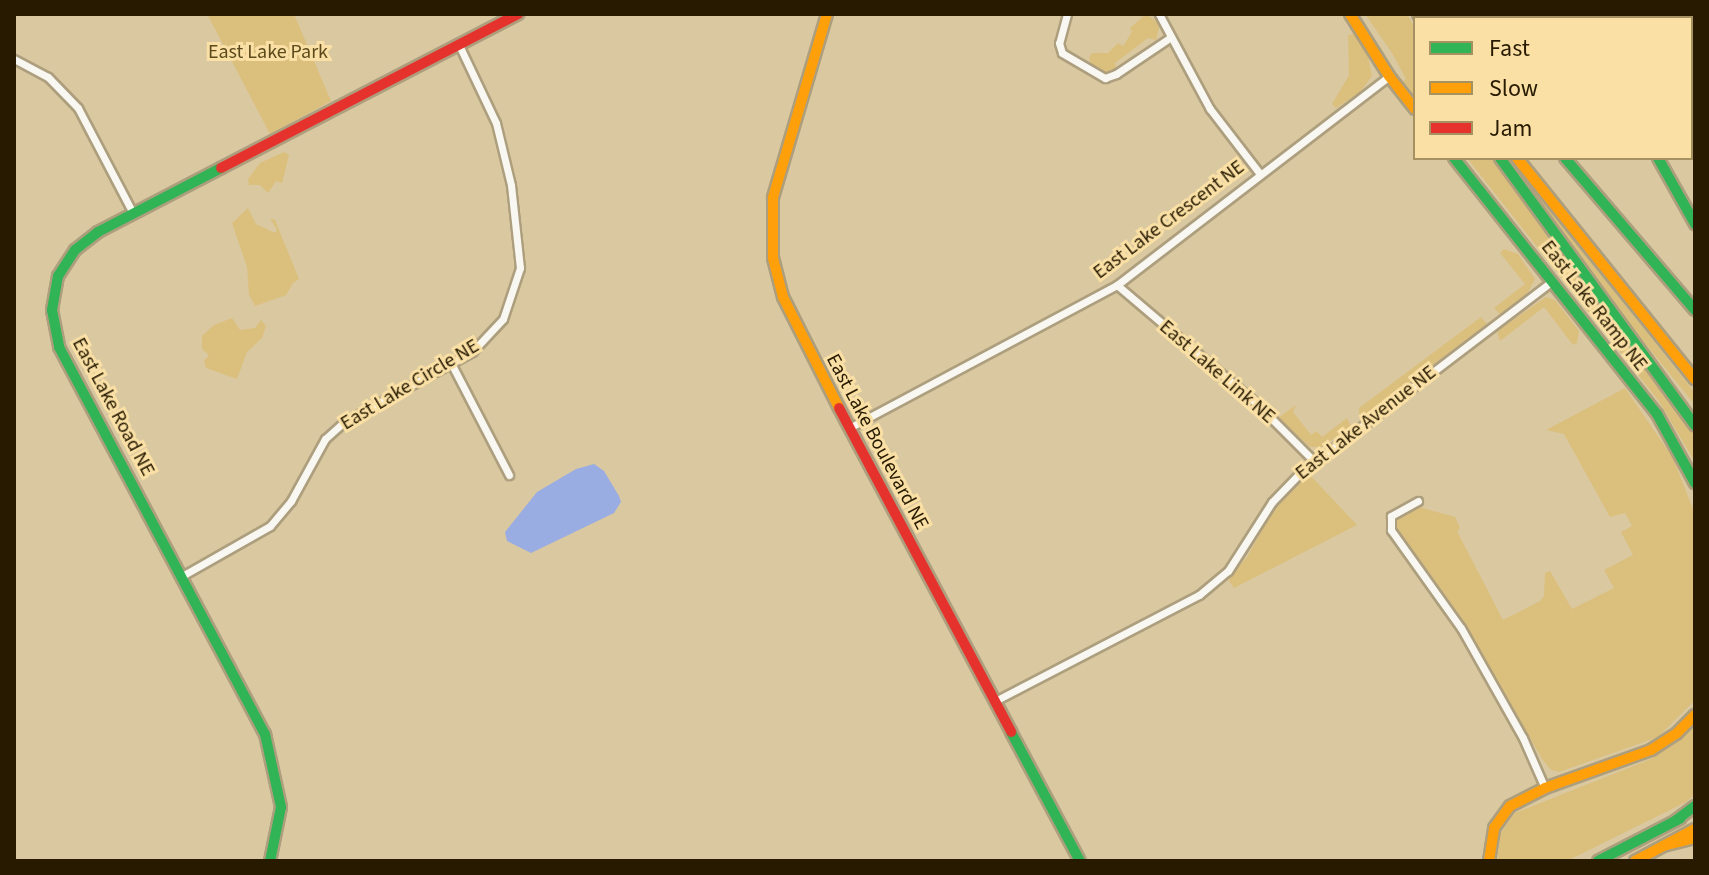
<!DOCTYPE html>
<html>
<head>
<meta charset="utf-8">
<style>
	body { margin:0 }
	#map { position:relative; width:1709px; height:875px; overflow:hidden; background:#dac8a0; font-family:"Source Sans 3",sans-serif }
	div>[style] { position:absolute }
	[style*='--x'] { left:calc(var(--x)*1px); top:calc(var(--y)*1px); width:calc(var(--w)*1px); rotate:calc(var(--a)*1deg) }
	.green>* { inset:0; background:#dbbf7d }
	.water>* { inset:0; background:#99ade2 }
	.roads { filter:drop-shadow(2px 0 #ad9f7e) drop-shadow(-2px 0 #ad9f7e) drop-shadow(0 2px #ad9f7e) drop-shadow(0 -2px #ad9f7e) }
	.street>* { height:7px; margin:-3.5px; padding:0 3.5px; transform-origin:3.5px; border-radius:3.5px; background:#f9f7f1 }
	.fast>* { height:10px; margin:-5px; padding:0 5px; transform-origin:5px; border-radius:5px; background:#30b455 }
	.slow>* { height:10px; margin:-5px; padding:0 5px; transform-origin:5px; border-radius:5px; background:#ff9f0a }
	.jam>* { height:10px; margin:-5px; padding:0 5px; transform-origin:5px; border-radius:5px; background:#e5322d }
	span { translate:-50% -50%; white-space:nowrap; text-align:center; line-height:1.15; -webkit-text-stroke:6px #fae0a5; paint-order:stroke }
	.park-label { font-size:20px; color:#5d4a1c }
	.street-label { font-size:20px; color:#271a00 }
	.frame { position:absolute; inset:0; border:16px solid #271a00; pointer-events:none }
	.legend { position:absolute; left:1413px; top:16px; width:280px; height:144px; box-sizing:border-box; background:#fae0a5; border:2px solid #a69163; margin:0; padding:10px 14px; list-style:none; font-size:24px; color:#271a00 }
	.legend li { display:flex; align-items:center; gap:16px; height:40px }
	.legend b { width:40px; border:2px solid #a69163 }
</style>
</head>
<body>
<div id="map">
	<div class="green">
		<i style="clip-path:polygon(207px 14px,294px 14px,331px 101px,270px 134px)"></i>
		<i style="clip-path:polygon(1146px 14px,1160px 24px,1156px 40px,1148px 38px,1115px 63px,1116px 69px,1110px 74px,1092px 67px,1089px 58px,1092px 53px,1108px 53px,1118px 43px,1123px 46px,1132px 32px,1130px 28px)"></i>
		<i style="clip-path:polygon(1365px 14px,1407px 14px,1415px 28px,1415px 98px,1402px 82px,1406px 79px,1392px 53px)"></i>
		<i style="clip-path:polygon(1355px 34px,1368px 57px,1372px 76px,1360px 92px,1336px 108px,1332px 104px,1349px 75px,1348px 35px)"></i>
		<i style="clip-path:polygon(284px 152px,289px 155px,282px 183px,276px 181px,268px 193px,260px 185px,249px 185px,248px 179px,260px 163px)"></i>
		<i style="clip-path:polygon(1467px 158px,1498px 158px,1695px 435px,1695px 462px,1658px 400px)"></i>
		<i style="clip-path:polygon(1529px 184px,1695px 393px,1695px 405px,1610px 300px,1537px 201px)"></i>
		<i style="clip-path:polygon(248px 208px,256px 224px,275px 233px,277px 230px,270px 218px,275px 220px,299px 279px,293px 283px,286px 295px,255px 306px,249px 295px,247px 267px,232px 223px)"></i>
		<i style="clip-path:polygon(1504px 249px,1518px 254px,1535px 279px,1527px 294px,1500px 314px,1494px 308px,1525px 284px,1500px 253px)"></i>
		<i style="clip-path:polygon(1546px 297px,1555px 300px,1579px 331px,1577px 343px,1573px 345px,1544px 307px,1500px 341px,1497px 331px)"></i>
		<i style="clip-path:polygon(1481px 317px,1487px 324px,1366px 415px,1359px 414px,1359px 408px)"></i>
		<i style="clip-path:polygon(232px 318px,240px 330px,255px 328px,261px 320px,266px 326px,262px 338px,247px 352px,237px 379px,206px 368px,204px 361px,209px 355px,202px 349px,202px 336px,214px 325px)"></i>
		<i style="clip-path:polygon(1625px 388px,1673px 458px,1695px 514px,1695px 700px,1658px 737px,1559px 772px,1551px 770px,1542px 759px,1463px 620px,1397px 528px,1395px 519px,1419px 507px,1455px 517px,1460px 528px,1457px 531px,1503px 620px,1540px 601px,1544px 596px,1545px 573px,1550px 571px,1572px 609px,1614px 588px,1604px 570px,1633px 555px,1621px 532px,1632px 526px,1625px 513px,1610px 517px,1564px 434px,1546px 430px)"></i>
		<i style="clip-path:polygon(1296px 405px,1293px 412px,1311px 435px,1317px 431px,1322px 437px,1347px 418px,1351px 426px,1322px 447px,1310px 447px,1278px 418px)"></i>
		<i style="clip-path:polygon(1308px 473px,1357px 525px,1234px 588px,1228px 579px,1247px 557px,1274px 509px)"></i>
		<i style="clip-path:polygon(1695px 727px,1695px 794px,1686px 802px,1567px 861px,1497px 861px,1501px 833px,1515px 813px,1651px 759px)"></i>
	</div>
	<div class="water">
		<i style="clip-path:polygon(594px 464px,604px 471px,619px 496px,621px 502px,614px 513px,531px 553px,507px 541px,505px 532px,537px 492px,576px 469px)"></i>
	</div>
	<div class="roads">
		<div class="street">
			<i style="--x:1067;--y:14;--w:30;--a:105"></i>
			<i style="--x:1059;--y:43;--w:10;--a:73"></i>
			<i style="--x:1062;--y:53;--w:50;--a:30.2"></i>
			<i style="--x:1105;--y:78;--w:12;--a:-20"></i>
			<i style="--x:1116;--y:74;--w:66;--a:-33.9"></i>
			<i style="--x:1159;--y:14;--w:108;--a:61.8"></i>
			<i style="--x:1210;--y:109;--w:82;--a:52.4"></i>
			<i style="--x:1651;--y:18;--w:8;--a:-30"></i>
			<i style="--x:14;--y:59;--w:38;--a:28"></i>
			<i style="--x:48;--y:77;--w:43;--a:45.9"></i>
			<i style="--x:78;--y:108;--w:119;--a:62.4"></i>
			<i style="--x:1691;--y:113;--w:4;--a:-27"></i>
			<i style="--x:1117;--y:285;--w:181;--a:40.3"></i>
			<i style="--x:1255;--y:402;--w:83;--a:45"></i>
			<i style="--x:452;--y:365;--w:124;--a:62.6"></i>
			<i style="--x:849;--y:428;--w:304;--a:-28.1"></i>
			<i style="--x:1117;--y:285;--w:343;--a:-37.5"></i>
			<i style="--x:1418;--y:501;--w:31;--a:151"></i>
			<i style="--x:1391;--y:516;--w:14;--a:90"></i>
			<i style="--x:1391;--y:530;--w:120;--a:54.5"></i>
			<i style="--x:1461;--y:628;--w:126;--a:60.6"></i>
			<i style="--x:1523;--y:738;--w:55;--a:66.3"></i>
			<i style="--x:182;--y:576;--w:101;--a:-29.6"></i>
			<i style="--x:270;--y:526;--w:33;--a:-50"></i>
			<i style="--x:291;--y:501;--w:71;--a:-61.3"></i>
			<i style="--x:325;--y:439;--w:25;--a:-42"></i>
			<i style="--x:344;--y:422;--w:146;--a:-28.7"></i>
			<i style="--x:472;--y:352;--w:45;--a:-46.8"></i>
			<i style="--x:503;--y:319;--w:54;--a:-71.6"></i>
			<i style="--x:520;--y:268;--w:83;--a:-96.2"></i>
			<i style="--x:511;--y:185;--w:64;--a:-103.6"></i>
			<i style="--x:496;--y:123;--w:86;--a:-115.4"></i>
			<i style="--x:995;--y:701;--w:230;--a:-27.5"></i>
			<i style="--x:1199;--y:595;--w:38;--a:-40"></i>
			<i style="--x:1228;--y:571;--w:82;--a:-57.5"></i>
			<i style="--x:1272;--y:502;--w:39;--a:-46"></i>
			<i style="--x:1299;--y:474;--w:318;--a:-37.3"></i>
		</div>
		<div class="fast">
			<i style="--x:1454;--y:158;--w:327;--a:51.6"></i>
			<i style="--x:1657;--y:414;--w:79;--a:61.2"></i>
			<i style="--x:1500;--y:158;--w:331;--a:53.9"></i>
			<i style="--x:1565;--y:158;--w:200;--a:49.5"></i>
			<i style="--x:1658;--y:158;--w:76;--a:60.7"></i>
			<i style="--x:221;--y:168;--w:139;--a:152.5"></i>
			<i style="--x:98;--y:232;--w:29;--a:142"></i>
			<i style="--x:75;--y:250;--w:31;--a:123"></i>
			<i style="--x:58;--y:276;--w:35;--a:100"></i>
			<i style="--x:52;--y:310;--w:38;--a:79"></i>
			<i style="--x:59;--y:347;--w:438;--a:62"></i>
			<i style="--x:265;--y:734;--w:75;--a:77.6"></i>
			<i style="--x:281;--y:807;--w:55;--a:101.5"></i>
			<i style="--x:1011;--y:732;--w:146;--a:61.9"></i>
			<i style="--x:1675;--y:821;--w:25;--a:-37"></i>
			<i style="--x:1598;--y:861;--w:93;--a:-27.4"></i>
		</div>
		<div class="slow">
			<i style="--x:827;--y:14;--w:192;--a:106.4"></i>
			<i style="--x:773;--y:198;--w:60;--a:90"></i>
			<i style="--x:773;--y:258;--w:40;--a:75.6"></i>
			<i style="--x:783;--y:297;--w:124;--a:63.2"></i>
			<i style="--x:1350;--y:14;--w:73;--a:57.8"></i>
			<i style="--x:1389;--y:76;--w:42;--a:51.8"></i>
			<i style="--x:1461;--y:14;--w:5;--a:53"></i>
			<i style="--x:1580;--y:14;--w:4;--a:63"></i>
			<i style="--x:1517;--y:158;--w:284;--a:51.2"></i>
			<i style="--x:1663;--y:846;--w:33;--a:-14"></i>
			<i style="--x:1489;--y:861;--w:33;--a:-81"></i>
			<i style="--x:1494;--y:828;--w:27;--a:-54"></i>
			<i style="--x:1510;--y:806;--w:39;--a:-27"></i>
			<i style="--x:1545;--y:788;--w:113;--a:-19.7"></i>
			<i style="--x:1651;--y:750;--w:30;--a:-33"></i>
			<i style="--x:1676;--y:734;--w:27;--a:-45"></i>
			<i style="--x:1635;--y:861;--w:68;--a:-28.1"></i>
		</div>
		<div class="jam">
			<i style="--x:1418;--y:14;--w:4;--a:63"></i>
			<i style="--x:221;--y:168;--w:335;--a:-27.4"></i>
			<i style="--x:839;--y:408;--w:367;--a:62"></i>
		</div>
	</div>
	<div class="park-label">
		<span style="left:268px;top:52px">East Lake Park</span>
	</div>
	<div class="street-label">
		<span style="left:1169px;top:220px;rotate:-37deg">East Lake Crescent NE</span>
		<span style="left:1594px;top:306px;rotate:52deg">East Lake Ramp NE</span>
		<span style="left:1217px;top:372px;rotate:41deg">East Lake Link NE</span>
		<span style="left:410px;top:385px;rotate:-31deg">East Lake Circle NE</span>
		<span style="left:113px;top:407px;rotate:62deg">East Lake Road NE</span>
		<span style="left:1366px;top:423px;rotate:-38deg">East Lake Avenue NE</span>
		<span style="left:877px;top:442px;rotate:62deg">East Lake Boulevard NE</span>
	</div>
	<div class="frame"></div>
	<ul class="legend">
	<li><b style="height:10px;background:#30b455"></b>Fast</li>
	<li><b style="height:10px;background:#ff9f0a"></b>Slow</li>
	<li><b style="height:10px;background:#e5322d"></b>Jam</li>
	</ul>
</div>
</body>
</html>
